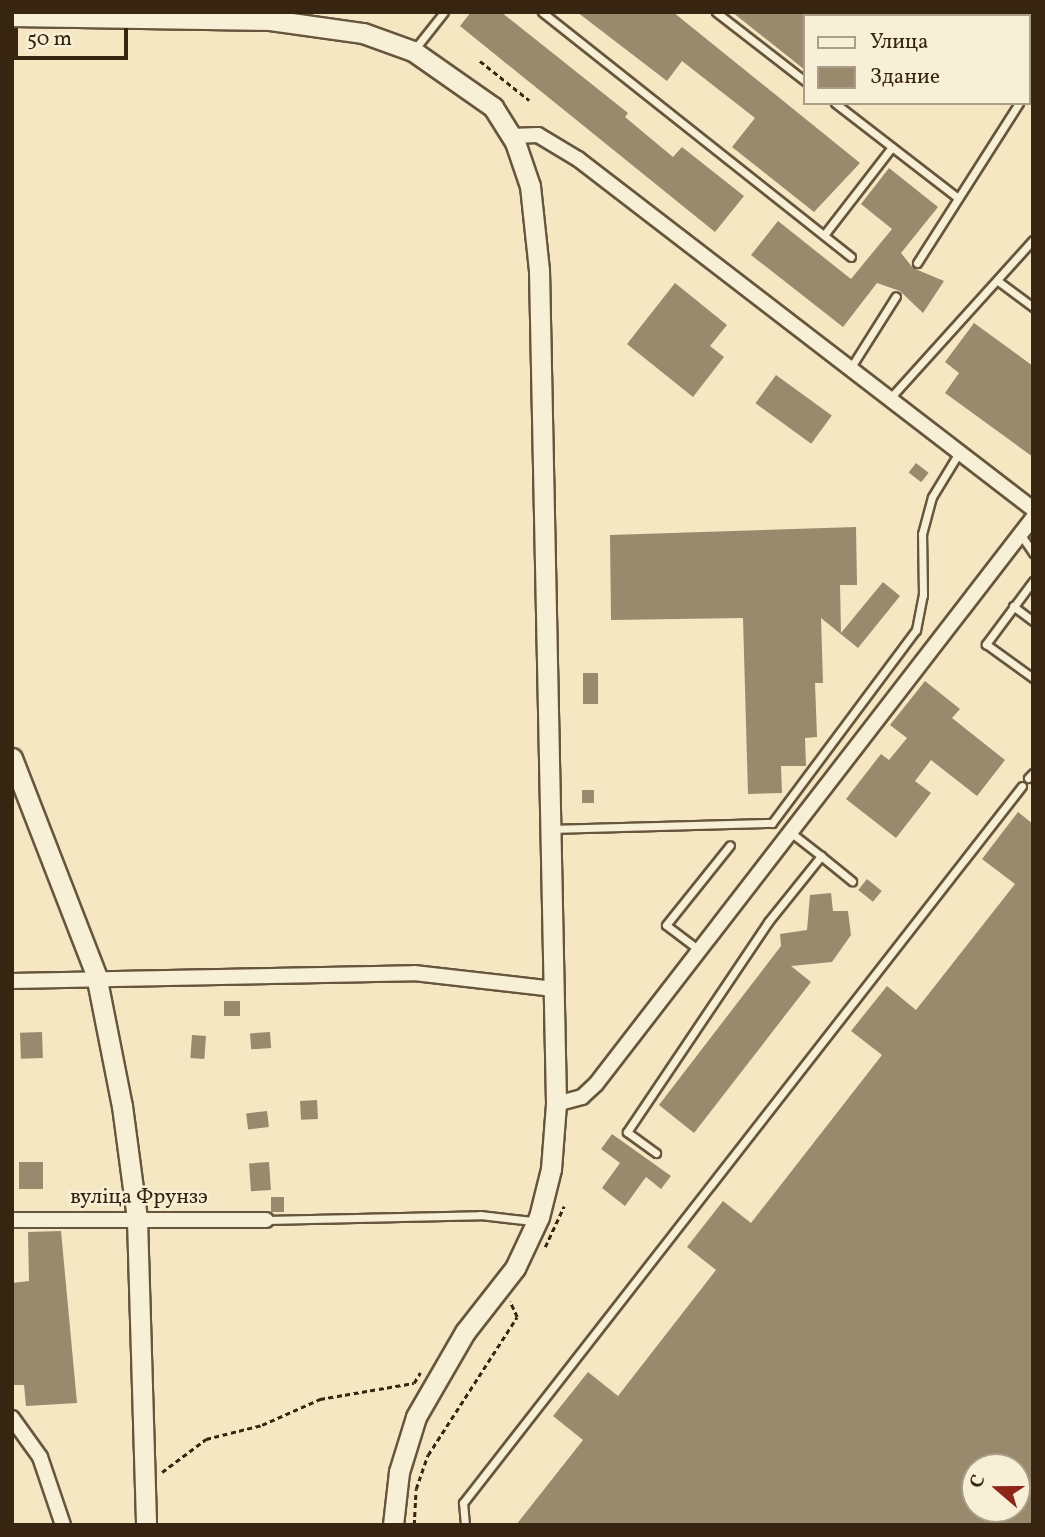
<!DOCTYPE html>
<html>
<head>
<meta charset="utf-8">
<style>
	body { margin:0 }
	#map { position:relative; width:1045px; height:1537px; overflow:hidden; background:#f4e7c1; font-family:Vollkorn,serif }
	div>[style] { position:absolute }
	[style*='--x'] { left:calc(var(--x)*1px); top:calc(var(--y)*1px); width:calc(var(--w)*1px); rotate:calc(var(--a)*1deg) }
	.building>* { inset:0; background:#9a8a6d; transform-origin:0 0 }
	.path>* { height:2.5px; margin-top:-1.25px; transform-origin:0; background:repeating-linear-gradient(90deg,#382511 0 5px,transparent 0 8.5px) }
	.roads { filter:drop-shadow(2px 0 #67563d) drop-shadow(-2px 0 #67563d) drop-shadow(0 2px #67563d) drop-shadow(0 -2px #67563d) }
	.lane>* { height:7px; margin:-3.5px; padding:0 3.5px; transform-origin:3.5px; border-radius:3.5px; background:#f8efd7 }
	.street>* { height:14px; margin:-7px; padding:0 7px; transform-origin:7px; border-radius:7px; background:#f8efd7 }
	.secondary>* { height:19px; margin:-9.5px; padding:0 9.5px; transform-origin:9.5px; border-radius:9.5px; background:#f8efd7 }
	span { translate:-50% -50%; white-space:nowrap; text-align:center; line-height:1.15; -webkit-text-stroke:5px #f8efd7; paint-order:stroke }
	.street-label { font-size:21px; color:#382511 }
	.frame { position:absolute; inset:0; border:14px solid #382511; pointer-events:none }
	.legend { position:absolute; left:803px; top:14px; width:228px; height:91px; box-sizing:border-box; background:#f8efd7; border:2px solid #ab9e88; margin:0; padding:9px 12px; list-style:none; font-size:21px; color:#382511 }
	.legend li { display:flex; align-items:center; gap:14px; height:35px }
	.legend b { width:35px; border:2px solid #ab9e88 }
	.north { position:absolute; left:961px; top:1453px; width:70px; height:70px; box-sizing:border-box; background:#f8efd7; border:2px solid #ab9e88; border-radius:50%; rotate:290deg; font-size:19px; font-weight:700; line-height:28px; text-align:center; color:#382511 }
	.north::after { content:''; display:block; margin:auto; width:24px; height:32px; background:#8f2418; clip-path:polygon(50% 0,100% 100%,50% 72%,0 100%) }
	.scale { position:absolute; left:14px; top:28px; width:114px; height:32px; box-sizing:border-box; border:4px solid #382511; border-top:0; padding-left:9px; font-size:21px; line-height:24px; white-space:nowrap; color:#382511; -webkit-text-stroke:5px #f8efd7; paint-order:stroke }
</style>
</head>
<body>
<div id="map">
	<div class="building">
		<i style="clip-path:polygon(471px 12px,501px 12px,628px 113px,625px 117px,673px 157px,682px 147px,744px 196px,715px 232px,460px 26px)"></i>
		<i style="clip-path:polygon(577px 12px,673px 12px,860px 163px,814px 212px,732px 147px,755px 118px,682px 61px,667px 81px)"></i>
		<i style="clip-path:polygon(732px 12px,805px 12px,805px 70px)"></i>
		<i style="clip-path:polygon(889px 168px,938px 207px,901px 253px,913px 268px,944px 281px,923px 313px,900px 291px,877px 283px,843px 327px,751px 255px,778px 221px,851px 279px,892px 229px,861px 204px)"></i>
		<i style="clip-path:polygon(675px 283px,727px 325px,710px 346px,724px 357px,693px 397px,627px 344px)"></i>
		<i style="clip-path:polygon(974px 323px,1033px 366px,1033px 457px,945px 393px,959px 373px,945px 362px)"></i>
		<i style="left:776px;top:375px;width:69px;height:35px;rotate:36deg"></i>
		<i style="left:916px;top:463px;width:16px;height:12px;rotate:38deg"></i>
		<i style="clip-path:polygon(856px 527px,857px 585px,840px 585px,841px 633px,883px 582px,900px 596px,858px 648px,821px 618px,823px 683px,815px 683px,817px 737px,805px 738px,806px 766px,781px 766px,782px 793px,748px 794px,743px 618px,611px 620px,610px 535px)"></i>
		<i style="left:583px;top:673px;width:15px;height:31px"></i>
		<i style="clip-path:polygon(925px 681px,960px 709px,952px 718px,1005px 760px,977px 796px,931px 760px,915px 781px,931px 793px,896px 838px,846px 799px,881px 754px,889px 760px,907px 738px,890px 725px)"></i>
		<i style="left:582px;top:790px;width:12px;height:13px"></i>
		<i style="clip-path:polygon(evenodd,1018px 812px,1033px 824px,1033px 1525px,516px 1525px,583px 1440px,553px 1416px,588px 1372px,618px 1396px,716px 1270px,687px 1247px,723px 1201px,751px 1223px,882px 1055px,851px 1031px,887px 986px,916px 1010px,1015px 884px,982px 859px,1018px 812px,975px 1467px,1017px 1467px,1017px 1509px,975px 1509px,975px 1467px)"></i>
		<i style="left:867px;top:879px;width:19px;height:14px;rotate:39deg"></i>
		<i style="clip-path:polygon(831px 893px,833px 911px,848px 911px,851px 935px,832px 962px,791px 966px,811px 982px,694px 1133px,659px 1105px,781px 946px,780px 934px,807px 930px,810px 895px)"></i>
		<i style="left:224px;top:1001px;width:16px;height:15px"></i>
		<i style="left:42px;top:1032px;width:26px;height:22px;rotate:88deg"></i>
		<i style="left:270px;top:1032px;width:16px;height:20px;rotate:86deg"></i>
		<i style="left:192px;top:1035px;width:14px;height:23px;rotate:4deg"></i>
		<i style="left:317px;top:1100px;width:19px;height:17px;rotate:87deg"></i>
		<i style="left:267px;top:1111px;width:16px;height:21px;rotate:83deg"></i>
		<i style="clip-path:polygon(612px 1134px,671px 1176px,661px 1189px,646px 1177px,625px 1206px,602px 1188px,620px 1163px,601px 1149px)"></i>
		<i style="left:19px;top:1162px;width:24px;height:27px"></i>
		<i style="left:269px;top:1162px;width:28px;height:20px;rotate:86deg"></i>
		<i style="left:271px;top:1197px;width:13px;height:15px"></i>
		<i style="clip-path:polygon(61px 1231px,77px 1403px,26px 1406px,24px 1385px,12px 1385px,12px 1283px,29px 1281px,28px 1232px)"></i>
	</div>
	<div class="path">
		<i style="--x:480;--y:61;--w:63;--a:38.5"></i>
		<i style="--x:545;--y:1247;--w:45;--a:-65.1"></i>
		<i style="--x:162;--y:1472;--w:55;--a:-36.9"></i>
		<i style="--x:206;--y:1439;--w:58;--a:-14"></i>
		<i style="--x:262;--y:1425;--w:64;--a:-24.1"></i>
		<i style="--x:320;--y:1399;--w:95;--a:-9.7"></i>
		<i style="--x:414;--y:1383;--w:12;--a:-59"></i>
		<i style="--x:414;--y:1525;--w:36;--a:-87"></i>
		<i style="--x:416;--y:1489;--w:36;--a:-71"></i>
		<i style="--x:428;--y:1455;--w:164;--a:-57.2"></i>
		<i style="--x:517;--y:1317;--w:17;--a:-115"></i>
	</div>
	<div class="roads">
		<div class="lane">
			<i style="--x:542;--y:12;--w:394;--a:38.4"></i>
			<i style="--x:716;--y:12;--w:113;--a:37.8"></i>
			<i style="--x:414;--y:50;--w:48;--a:-51.7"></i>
			<i style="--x:1029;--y:87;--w:7;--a:-56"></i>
			<i style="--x:835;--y:103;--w:155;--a:37.7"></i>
			<i style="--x:824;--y:235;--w:111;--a:-52.3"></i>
			<i style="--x:917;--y:263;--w:190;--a:-57.5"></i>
			<i style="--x:998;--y:281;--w:44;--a:36.6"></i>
			<i style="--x:853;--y:364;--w:80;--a:-57.7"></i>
			<i style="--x:892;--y:396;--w:210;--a:-47.9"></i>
			<i style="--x:1021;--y:535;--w:22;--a:56"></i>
			<i style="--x:1033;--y:581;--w:79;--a:126.7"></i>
			<i style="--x:986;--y:644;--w:58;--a:35.9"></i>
			<i style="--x:1013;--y:606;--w:25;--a:37"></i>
			<i style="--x:1028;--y:778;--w:7;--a:-45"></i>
			<i style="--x:553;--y:829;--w:219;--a:-1.6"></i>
			<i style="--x:772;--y:823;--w:241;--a:-53.3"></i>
			<i style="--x:916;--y:630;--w:36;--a:-79"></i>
			<i style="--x:923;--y:595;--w:61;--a:-90.9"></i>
			<i style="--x:922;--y:534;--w:38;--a:-75"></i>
			<i style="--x:932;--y:497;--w:54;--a:-58.7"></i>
			<i style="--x:821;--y:856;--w:40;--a:39"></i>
			<i style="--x:699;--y:950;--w:41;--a:-142.9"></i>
			<i style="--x:666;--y:925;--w:102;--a:-51.3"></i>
			<i style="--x:656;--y:1153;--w:36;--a:-144"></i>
			<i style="--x:627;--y:1132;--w:253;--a:-56.1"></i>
			<i style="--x:768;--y:922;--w:85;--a:-51.2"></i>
			<i style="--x:821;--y:856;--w:37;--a:-142"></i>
			<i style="--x:266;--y:1220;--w:214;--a:-1.3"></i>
			<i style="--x:480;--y:1215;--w:53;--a:6.5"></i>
			<i style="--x:465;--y:1525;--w:22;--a:-95"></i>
			<i style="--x:463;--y:1503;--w:909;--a:-52.06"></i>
		</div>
		<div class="street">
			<i style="--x:511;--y:136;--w:27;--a:-2"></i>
			<i style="--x:538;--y:135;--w:47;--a:31"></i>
			<i style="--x:578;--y:159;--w:574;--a:37.57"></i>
			<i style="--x:12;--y:981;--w:402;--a:-1.1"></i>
			<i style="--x:414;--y:973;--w:141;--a:6.5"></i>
			<i style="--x:556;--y:1104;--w:27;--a:-15"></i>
			<i style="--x:582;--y:1097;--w:19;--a:-43"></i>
			<i style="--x:596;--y:1084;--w:715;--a:-52.33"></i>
			<i style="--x:12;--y:1220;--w:254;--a:0"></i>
			<i style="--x:12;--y:1418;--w:48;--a:54.3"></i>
			<i style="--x:40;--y:1457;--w:72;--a:71.3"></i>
		</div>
		<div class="secondary">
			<i style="--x:12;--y:16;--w:258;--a:0.9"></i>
			<i style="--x:270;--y:20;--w:94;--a:8"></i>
			<i style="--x:363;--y:33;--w:53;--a:19.8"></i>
			<i style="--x:413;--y:51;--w:98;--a:35"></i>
			<i style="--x:493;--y:107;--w:41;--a:57.8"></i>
			<i style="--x:515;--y:142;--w:46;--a:71.2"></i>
			<i style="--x:530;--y:186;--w:84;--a:83.9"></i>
			<i style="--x:539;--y:270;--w:834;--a:88.83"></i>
			<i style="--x:556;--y:1104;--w:65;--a:94.4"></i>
			<i style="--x:551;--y:1169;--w:49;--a:104"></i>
			<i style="--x:539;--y:1217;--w:56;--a:115.2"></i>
			<i style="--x:515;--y:1268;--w:81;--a:128"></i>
			<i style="--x:465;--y:1332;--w:98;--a:120"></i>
			<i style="--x:416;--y:1417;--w:58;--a:107.2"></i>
			<i style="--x:399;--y:1472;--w:53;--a:96.5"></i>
			<i style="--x:12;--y:758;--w:233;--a:68.8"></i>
			<i style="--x:96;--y:975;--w:134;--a:78.8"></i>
			<i style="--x:122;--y:1106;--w:114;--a:82.4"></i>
			<i style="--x:137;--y:1219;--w:306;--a:88.3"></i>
		</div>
	</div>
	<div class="street-label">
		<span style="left:139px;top:1198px">вуліца Фрунзэ</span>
	</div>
	<div class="frame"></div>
	<ul class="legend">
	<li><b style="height:9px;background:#f8efd7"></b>Улица</li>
	<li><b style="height:19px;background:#9a8a6d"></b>Здание</li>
	</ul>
	<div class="north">С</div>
	<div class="scale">50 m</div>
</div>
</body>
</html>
